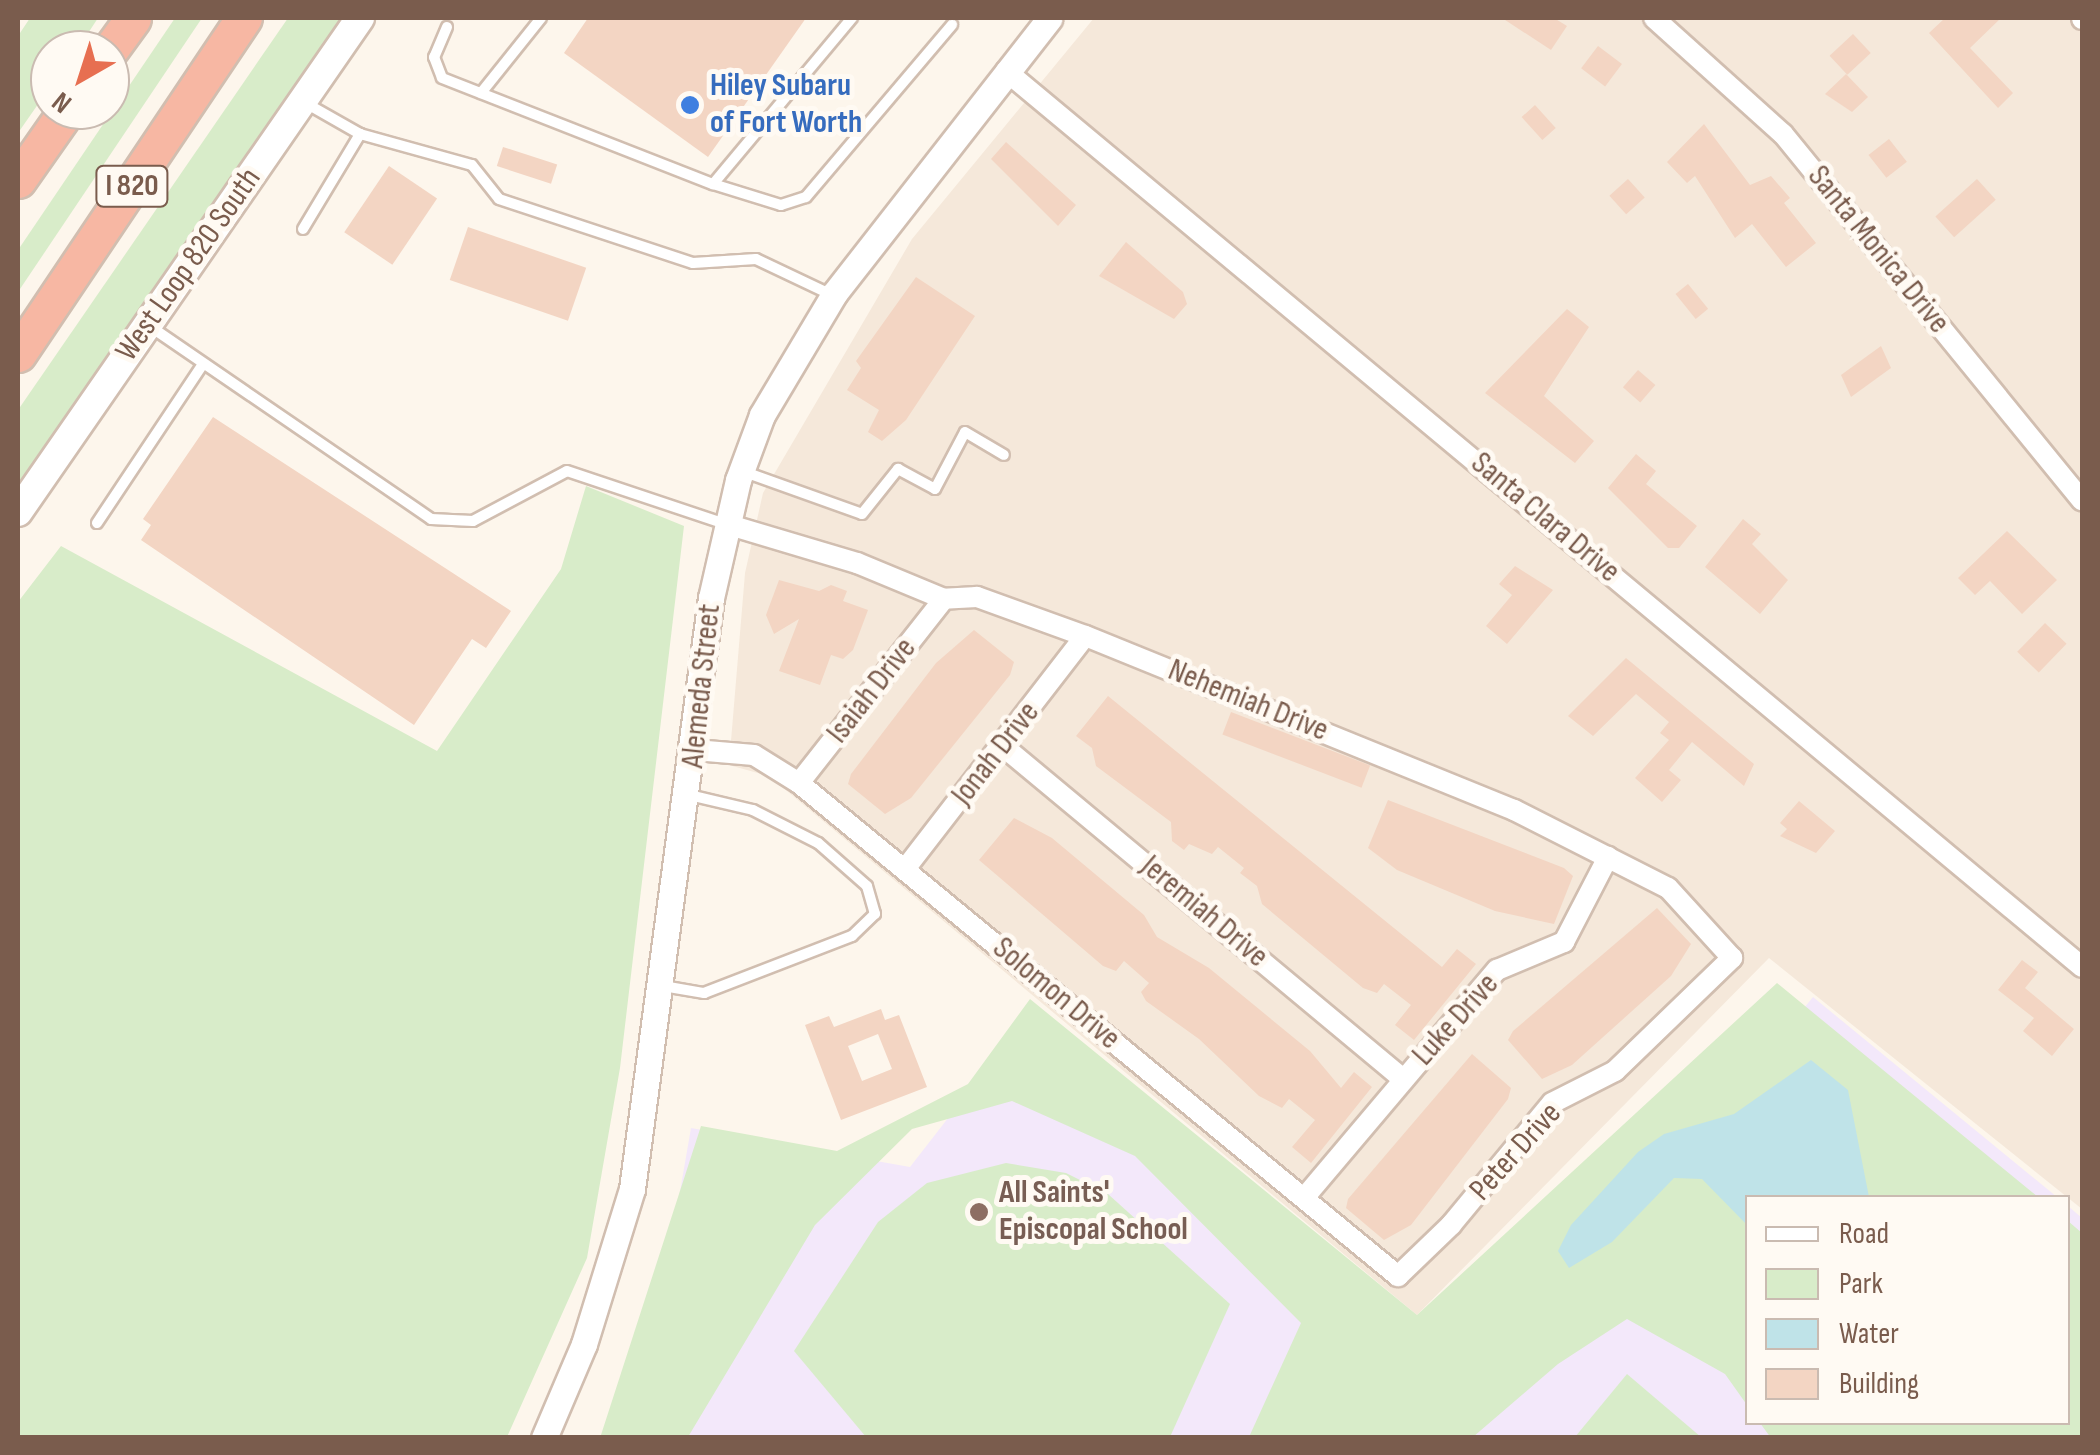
<!DOCTYPE html>
<html>
<head>
<meta charset="utf-8">
<style>
	body { margin:0 }
	#map { position:relative; width:2100px; height:1455px; overflow:hidden; background:#fdf6ec; font-family:"Sofia Sans Condensed",sans-serif }
	div>[style] { position:absolute }
	[style*='--x'] { left:calc(var(--x)*1px); top:calc(var(--y)*1px); width:calc(var(--w)*1px); rotate:calc(var(--a)*1deg) }
	.residential>* { inset:0; background:#f5e8da }
	.education>* { inset:0; background:#f3e8fa }
	.green>* { inset:0; background:#d8ecc9 }
	.water>* { inset:0; background:#bfe3e8 }
	.building>* { inset:0; background:#f3d5c3; transform-origin:0 0 }
	.roads { filter:drop-shadow(2px 0 #d1beb0) drop-shadow(-2px 0 #d1beb0) drop-shadow(0 2px #d1beb0) drop-shadow(0 -2px #d1beb0) }
	.service>* { height:10px; margin:-5px; padding:0 5px; transform-origin:5px; border-radius:5px; background:#fff }
	.minor>* { height:20px; margin:-10px; padding:0 10px; transform-origin:10px; border-radius:10px; background:#fff }
	.tertiary>* { height:25px; margin:-12.5px; padding:0 12.5px; transform-origin:12.5px; border-radius:12.5px; background:#fff }
	.secondary>* { height:28px; margin:-14px; padding:0 14px; transform-origin:14px; border-radius:14px; background:#fff }
	.motorway>* { height:35px; margin:-17.5px; padding:0 17.5px; transform-origin:17.5px; border-radius:17.5px; background:#f7b7a3 }
	.dots>* { width:28px; height:28px; translate:-50% -50%; box-sizing:border-box; border:5px solid #fffaf3; border-radius:50% }
	span { translate:-50% -50%; white-space:nowrap; text-align:center; line-height:1.15; -webkit-text-stroke:10px #fffaf3; paint-order:stroke }
	.shield-label span { padding:2px 8px; background:#fffaf3; border:2px solid; border-radius:8px; -webkit-text-stroke-width:0 }
	.shield-label { font-size:30px; color:#7a5c4d; font-weight:700 }
	.shop-label { font-size:32px; color:#366cbe; font-weight:700 }
	.left { translate:0 -50%; text-align:left }
	.street-label { font-size:32px; color:#7a5c4d }
	.education-label { font-size:32px; color:#785e54; font-weight:700 }
	.frame { position:absolute; inset:0; border:20px solid #7a5c4d; pointer-events:none }
	.legend { position:absolute; left:1745px; top:1195px; width:325px; height:230px; box-sizing:border-box; background:#fffaf3; border:2px solid #cabbb1; margin:0; padding:12px 18px; list-style:none; font-size:30px; color:#7a5c4d }
	.legend li { display:flex; align-items:center; gap:20px; height:50px }
	.legend b { width:50px; border:2px solid #cabbb1 }
	.north { position:absolute; left:30px; top:30px; width:100px; height:100px; box-sizing:border-box; background:#fffaf3; border:2px solid #cabbb1; border-radius:50%; rotate:219deg; font-size:28px; font-weight:700; line-height:40px; text-align:center; color:#7a5c4d }
	.north::after { content:''; display:block; margin:auto; width:35px; height:45px; background:#e76f51; clip-path:polygon(50% 0,100% 100%,50% 72%,0 100%) }
</style>
</head>
<body>
<div id="map">
	<div class="residential">
		<i style="clip-path:polygon(1094px 18px,2082px 18px,2082px 1209px,1769px 958px,1417px 1315px,769px 776px,729px 765px,745px 573px,763px 493px,912px 239px)"></i>
	</div>
	<div class="education">
		<i style="clip-path:polygon(1813px 997px,2057px 1197px,1748px 1198px,1748px 1422px,2068px 1422px,2068px 1206px,2082px 1218px,2082px 1437px,605px 1438px,678px 1203px,691px 1128px,910px 1167px,1032px 1010px,1496px 1386px)"></i>
	</div>
	<div class="green">
		<i style="clip-path:polygon(30px 18px,98px 18px,77px 50px,50px 50px,50px 87px,18px 133px,18px 36px)"></i>
		<i style="clip-path:polygon(175px 18px,202px 18px,18px 292px,18px 250px)"></i>
		<i style="clip-path:polygon(288px 18px,350px 18px,18px 501px,18px 410px)"></i>
		<i style="clip-path:polygon(586px 486px,684px 526px,620px 1068px,587px 1258px,507px 1437px,18px 1437px,18px 602px,61px 546px,437px 751px,561px 569px)"></i>
		<i style="clip-path:polygon(1777px 983px,2038px 1197px,1748px 1198px,1747px 1405px,1725px 1374px,1627px 1319px,1558px 1364px,1473px 1437px,1249px 1437px,1301px 1323px,1135px 1156px,1012px 1101px,912px 1129px,815px 1225px,688px 1437px,600px 1438px,701px 1126px,837px 1151px,968px 1084px,1030px 999px,1417px 1315px)"></i>
		<i style="clip-path:polygon(1006px 1163px,1066px 1173px,1108px 1194px,1230px 1304px,1170px 1437px,866px 1437px,794px 1351px,878px 1222px,927px 1183px)"></i>
		<i style="clip-path:polygon(2068px 1221px,2082px 1233px,2082px 1437px,1771px 1438px,1760px 1423px,2068px 1422px)"></i>
		<i style="clip-path:polygon(1627px 1374px,1701px 1437px,1575px 1437px)"></i>
	</div>
	<div class="water">
		<i style="clip-path:polygon(1811px 1060px,1848px 1090px,1869px 1197px,1748px 1198px,1747px 1225px,1702px 1179px,1674px 1178px,1612px 1242px,1569px 1268px,1558px 1251px,1571px 1225px,1638px 1152px,1664px 1134px,1734px 1114px)"></i>
	</div>
	<div class="building">
		<i style="clip-path:polygon(588px 18px,806px 18px,708px 157px,564px 53px)"></i>
		<i style="clip-path:polygon(1502px 18px,1554px 18px,1567px 26px,1551px 50px)"></i>
		<i style="clip-path:polygon(1945px 18px,2001px 18px,1970px 48px,2013px 93px,1998px 108px,1929px 33px)"></i>
		<i style="left:1853px;top:34px;width:26px;height:32px;rotate:47deg"></i>
		<i style="left:1598px;top:46px;width:30px;height:28px;rotate:37deg"></i>
		<i style="clip-path:polygon(1846px 74px,1868px 97px,1852px 112px,1825px 94px)"></i>
		<i style="left:1535px;top:105px;width:31px;height:18px;rotate:48deg"></i>
		<i style="clip-path:polygon(1704px 124px,1750px 185px,1771px 176px,1790px 198px,1784px 203px,1816px 243px,1786px 267px,1752px 224px,1735px 238px,1695px 176px,1687px 183px,1667px 162px)"></i>
		<i style="left:1889px;top:139px;width:29px;height:26px;rotate:52deg"></i>
		<i style="clip-path:polygon(1006px 142px,1076px 205px,1058px 226px,991px 159px)"></i>
		<i style="left:503px;top:147px;width:57px;height:20px;rotate:18deg"></i>
		<i style="left:389px;top:166px;width:58px;height:80px;rotate:34deg"></i>
		<i style="left:1628px;top:179px;width:25px;height:25px;rotate:48deg"></i>
		<i style="left:1977px;top:179px;width:28px;height:56px;rotate:48deg"></i>
		<i style="left:468px;top:227px;width:125px;height:56px;rotate:19deg"></i>
		<i style="clip-path:polygon(1126px 242px,1183px 292px,1187px 304px,1174px 319px,1099px 276px)"></i>
		<i style="clip-path:polygon(916px 277px,975px 316px,906px 420px,882px 441px,868px 432px,879px 410px,847px 390px,861px 368px,856px 361px)"></i>
		<i style="left:1688px;top:284px;width:32px;height:16px;rotate:51deg"></i>
		<i style="clip-path:polygon(1567px 309px,1589px 327px,1544px 396px,1594px 441px,1575px 463px,1485px 393px)"></i>
		<i style="clip-path:polygon(1881px 346px,1891px 368px,1851px 397px,1841px 375px)"></i>
		<i style="left:1638px;top:370px;width:23px;height:23px;rotate:41deg"></i>
		<i style="clip-path:polygon(213px 417px,511px 611px,486px 648px,472px 639px,414px 725px,141px 540px,151px 525px,143px 519px)"></i>
		<i style="clip-path:polygon(1636px 454px,1656px 471px,1646px 484px,1697px 526px,1679px 548px,1668px 548px,1608px 488px)"></i>
		<i style="clip-path:polygon(1743px 519px,1761px 534px,1752px 544px,1788px 580px,1760px 614px,1705px 567px)"></i>
		<i style="clip-path:polygon(2007px 531px,2057px 580px,2022px 614px,1990px 581px,1975px 595px,1958px 578px)"></i>
		<i style="clip-path:polygon(1515px 566px,1553px 590px,1507px 644px,1486px 626px,1512px 595px,1499px 584px)"></i>
		<i style="clip-path:polygon(779px 580px,819px 591px,831px 585px,847px 591px,843px 601px,868px 610px,853px 650px,843px 659px,831px 655px,820px 685px,779px 671px,799px 619px,774px 634px,766px 615px)"></i>
		<i style="left:2045px;top:623px;width:30px;height:40px;rotate:44deg"></i>
		<i style="clip-path:polygon(974px 630px,1014px 662px,1010px 675px,911px 798px,885px 814px,848px 784px,851px 774px,936px 663px)"></i>
		<i style="clip-path:polygon(1626px 658px,1754px 764px,1744px 786px,1692px 742px,1669px 770px,1681px 780px,1662px 802px,1635px 778px,1669px 740px,1660px 733px,1669px 722px,1636px 694px,1593px 736px,1568px 716px)"></i>
		<i style="clip-path:polygon(1108px 696px,1442px 967px,1457px 949px,1476px 964px,1414px 1040px,1395px 1025px,1411px 1005px,1384px 984px,1377px 993px,1363px 988px,1262px 904px,1257px 886px,1240px 873px,1244px 868px,1218px 847px,1212px 854px,1189px 844px,1184px 850px,1172px 841px,1171px 822px,1096px 766px,1092px 748px,1076px 736px)"></i>
		<i style="left:1231px;top:712px;width:149px;height:24px;rotate:21deg"></i>
		<i style="clip-path:polygon(1388px 800px,1564px 868px,1573px 876px,1554px 924px,1495px 911px,1397px 870px,1368px 848px)"></i>
		<i style="clip-path:polygon(1799px 801px,1835px 831px,1816px 853px,1780px 836px,1787px 829px,1780px 823px)"></i>
		<i style="clip-path:polygon(1014px 818px,1052px 838px,1144px 915px,1157px 937px,1209px 968px,1310px 1051px,1341px 1088px,1354px 1072px,1372px 1087px,1311px 1163px,1292px 1147px,1315px 1120px,1289px 1099px,1282px 1108px,1259px 1096px,1199px 1039px,1146px 1001px,1141px 992px,1149px 983px,1124px 961px,1116px 971px,1103px 966px,979px 860px)"></i>
		<i style="clip-path:polygon(1657px 908px,1691px 944px,1671px 976px,1572px 1065px,1542px 1079px,1508px 1040px,1513px 1031px)"></i>
		<i style="clip-path:polygon(2022px 960px,2038px 972px,2025px 988px,2074px 1029px,2052px 1056px,2023px 1031px,2034px 1018px,1998px 990px)"></i>
		<i style="clip-path:polygon(evenodd,881px 1009px,885px 1020px,899px 1015px,927px 1087px,841px 1120px,805px 1025px,829px 1016px,834px 1027px,881px 1009px,878px 1034px,892px 1069px,862px 1081px,848px 1046px,878px 1034px)"></i>
		<i style="clip-path:polygon(1472px 1054px,1511px 1088px,1508px 1099px,1411px 1225px,1384px 1240px,1346px 1208px,1348px 1199px)"></i>
	</div>
	<div class="roads">
		<div class="service">
			<i style="--x:447;--y:27;--w:33;--a:113"></i>
			<i style="--x:434;--y:57;--w:22;--a:69"></i>
			<i style="--x:442;--y:78;--w:291;--a:21.4"></i>
			<i style="--x:713;--y:184;--w:217;--a:-50.1"></i>
			<i style="--x:481;--y:93;--w:96;--a:-51.3"></i>
			<i style="--x:302;--y:101;--w:67;--a:29.6"></i>
			<i style="--x:360;--y:134;--w:116;--a:15.5"></i>
			<i style="--x:472;--y:165;--w:43;--a:51.5"></i>
			<i style="--x:499;--y:199;--w:204;--a:18.3"></i>
			<i style="--x:693;--y:263;--w:63;--a:-3.6"></i>
			<i style="--x:756;--y:259;--w:84;--a:25.3"></i>
			<i style="--x:713;--y:184;--w:71;--a:17.2"></i>
			<i style="--x:781;--y:205;--w:26;--a:-18"></i>
			<i style="--x:806;--y:197;--w:226;--a:-49.7"></i>
			<i style="--x:303;--y:229;--w:111;--a:-59"></i>
			<i style="--x:148;--y:325;--w:343;--a:34.4"></i>
			<i style="--x:431;--y:519;--w:42;--a:2.7"></i>
			<i style="--x:473;--y:521;--w:106;--a:-28"></i>
			<i style="--x:567;--y:471;--w:167;--a:18.5"></i>
			<i style="--x:742;--y:471;--w:127;--a:19.7"></i>
			<i style="--x:862;--y:514;--w:58;--a:-51.3"></i>
			<i style="--x:898;--y:469;--w:42;--a:28.4"></i>
			<i style="--x:935;--y:489;--w:64;--a:-62.2"></i>
			<i style="--x:965;--y:432;--w:45;--a:30.5"></i>
			<i style="--x:97;--y:523;--w:191;--a:-56.3"></i>
			<i style="--x:663;--y:986;--w:42;--a:9.7"></i>
			<i style="--x:704;--y:993;--w:159;--a:-21.1"></i>
			<i style="--x:852;--y:936;--w:32;--a:-44"></i>
			<i style="--x:875;--y:914;--w:29;--a:-106"></i>
			<i style="--x:867;--y:886;--w:65;--a:-138.7"></i>
			<i style="--x:818;--y:843;--w:73;--a:-153.1"></i>
			<i style="--x:753;--y:810;--w:66;--a:-166.8"></i>
		</div>
		<div class="minor">
			<i style="--x:1654;--y:18;--w:173;--a:42"></i>
			<i style="--x:1783;--y:134;--w:473;--a:50.8"></i>
			<i style="--x:2082;--y:18;--w:1;--a:90"></i>
			<i style="--x:1006;--y:71;--w:1400;--a:39.78"></i>
			<i style="--x:1004;--y:747;--w:519;--a:39.76"></i>
			<i style="--x:695;--y:750;--w:59;--a:4.8"></i>
			<i style="--x:754;--y:755;--w:53;--a:31.9"></i>
			<i style="--x:799;--y:783;--w:776;--a:39.46"></i>
			<i style="--x:1398;--y:1276;--w:74;--a:-43.9"></i>
			<i style="--x:1451;--y:1225;--w:158;--a:-50.4"></i>
			<i style="--x:1552;--y:1103;--w:71;--a:-26.9"></i>
			<i style="--x:1615;--y:1071;--w:163;--a:-44"></i>
			<i style="--x:1732;--y:958;--w:95;--a:-132.4"></i>
			<i style="--x:1668;--y:888;--w:173;--a:-153.1"></i>
			<i style="--x:1514;--y:810;--w:463;--a:-157.9"></i>
			<i style="--x:1085;--y:636;--w:115;--a:-160.1"></i>
			<i style="--x:977;--y:597;--w:33;--a:177"></i>
			<i style="--x:944;--y:599;--w:94;--a:-157.5"></i>
			<i style="--x:857;--y:563;--w:137;--a:-163.4"></i>
			<i style="--x:799;--y:783;--w:234;--a:-51.8"></i>
			<i style="--x:905;--y:869;--w:294;--a:-52.3"></i>
			<i style="--x:1304;--y:1198;--w:299;--a:-49.8"></i>
			<i style="--x:1497;--y:970;--w:73;--a:-22.7"></i>
			<i style="--x:1564;--y:942;--w:96;--a:-62.6"></i>
		</div>
		<div class="tertiary">
			<i style="--x:544;--y:1438;--w:102;--a:-66.9"></i>
			<i style="--x:584;--y:1344;--w:162;--a:-72.8"></i>
			<i style="--x:632;--y:1189;--w:596;--a:-82.39"></i>
			<i style="--x:711;--y:598;--w:121;--a:-77.1"></i>
			<i style="--x:738;--y:480;--w:69;--a:-69.7"></i>
			<i style="--x:762;--y:415;--w:141;--a:-59.2"></i>
			<i style="--x:834;--y:294;--w:350;--a:-52"></i>
		</div>
		<div class="secondary">
			<i style="--x:18;--y:512;--w:601;--a:-55.3"></i>
		</div>
		<div class="motorway">
			<i style="--x:110;--y:50;--w:39;--a:-54"></i>
			<i style="--x:18;--y:180;--w:85;--a:-55"></i>
			<i style="--x:18;--y:354;--w:405;--a:-56.1"></i>
		</div>
	</div>
	<div class="dots">
		<i style="left:690px;top:105px;background:#3f7fe0"></i>
		<i style="left:979px;top:1212px;background:#8d6e63"></i>
	</div>
	<div class="shield-label">
		<span style="left:132px;top:186px">I 820</span>
	</div>
	<div class="shop-label">
		<span class="left" style="left:710px;top:105px">Hiley Subaru<br>of Fort Worth</span>
	</div>
	<div class="street-label">
		<span style="left:1878px;top:250px;rotate:51deg">Santa Monica Drive</span>
		<span style="left:189px;top:265px;rotate:-55deg">West Loop 820 South</span>
		<span style="left:1545px;top:518px;rotate:40deg">Santa Clara Drive</span>
		<span style="left:702px;top:686px;rotate:-84deg">Alemeda Street</span>
		<span style="left:872px;top:691px;rotate:-52deg">Isaiah Drive</span>
		<span style="left:1248px;top:701px;rotate:22deg">Nehemiah Drive</span>
		<span style="left:996px;top:754px;rotate:-52deg">Jonah Drive</span>
		<span style="left:1204px;top:912px;rotate:40deg">Jeremiah Drive</span>
		<span style="left:1056px;top:994px;rotate:40deg">Solomon Drive</span>
		<span style="left:1456px;top:1020px;rotate:-48deg">Luke Drive</span>
		<span style="left:1516px;top:1152px;rotate:-48deg">Peter Drive</span>
	</div>
	<div class="education-label">
		<span class="left" style="left:999px;top:1212px">All Saints'<br>Episcopal School</span>
	</div>
	<div class="frame"></div>
	<ul class="legend">
	<li><b style="height:12px;background:#fff"></b>Road</li>
	<li><b style="height:28px;background:#d8ecc9"></b>Park</li>
	<li><b style="height:28px;background:#bfe3e8"></b>Water</li>
	<li><b style="height:28px;background:#f3d5c3"></b>Building</li>
	</ul>
	<div class="north">N</div>
</div>
</body>
</html>
